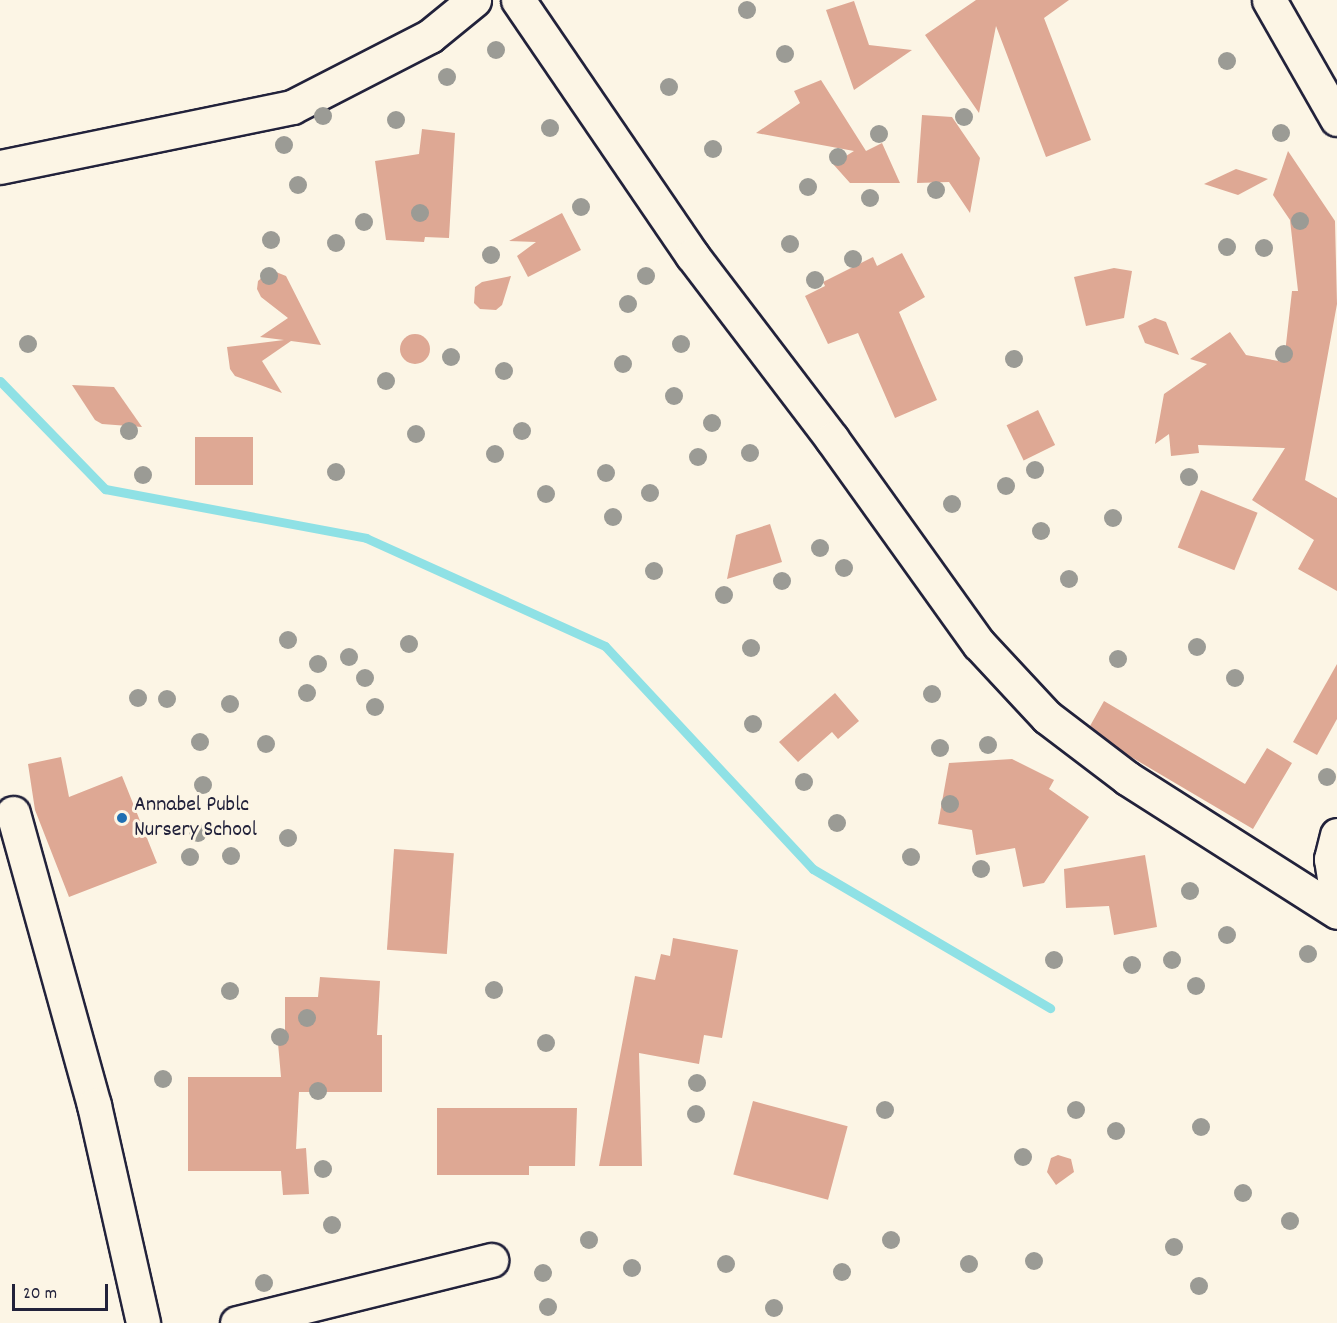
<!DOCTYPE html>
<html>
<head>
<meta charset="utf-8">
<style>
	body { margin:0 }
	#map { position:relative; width:1337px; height:1323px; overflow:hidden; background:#fcf5e5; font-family:Dekko,sans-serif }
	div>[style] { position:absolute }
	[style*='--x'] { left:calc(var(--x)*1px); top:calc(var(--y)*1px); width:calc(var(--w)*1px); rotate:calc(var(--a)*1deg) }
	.stream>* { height:9px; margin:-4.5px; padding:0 4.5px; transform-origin:4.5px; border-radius:4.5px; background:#8fe1e5 }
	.building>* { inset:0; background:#dea894; transform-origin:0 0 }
	.round { border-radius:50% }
	.roads { filter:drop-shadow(2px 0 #22223b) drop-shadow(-2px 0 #22223b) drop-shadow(0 2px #22223b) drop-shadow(0 -2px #22223b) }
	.minor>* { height:33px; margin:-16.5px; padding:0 16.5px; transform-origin:16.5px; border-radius:16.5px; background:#fcf5e5 }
	.trees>* { width:18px; height:18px; margin:-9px; border-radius:50%; background:#9b9b95 }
	.dots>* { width:16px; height:16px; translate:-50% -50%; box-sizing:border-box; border:3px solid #fcf5e5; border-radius:50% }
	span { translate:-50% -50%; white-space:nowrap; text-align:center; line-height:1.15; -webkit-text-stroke:6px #fcf5e5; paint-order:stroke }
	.poi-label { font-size:22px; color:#22223b }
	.left { translate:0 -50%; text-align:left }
	.scale { position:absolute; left:12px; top:1284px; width:96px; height:27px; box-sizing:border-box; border:3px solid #22223b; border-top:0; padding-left:8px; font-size:18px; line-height:21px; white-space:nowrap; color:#22223b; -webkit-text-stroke:4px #fcf5e5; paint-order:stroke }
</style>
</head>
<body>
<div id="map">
	<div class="stream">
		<i style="--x:0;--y:381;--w:151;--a:45.8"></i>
		<i style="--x:105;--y:489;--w:266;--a:10.6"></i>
		<i style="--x:366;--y:538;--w:262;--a:24.3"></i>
		<i style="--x:605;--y:646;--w:305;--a:47"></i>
		<i style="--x:813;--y:869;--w:275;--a:30.4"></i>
	</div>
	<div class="building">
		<i style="clip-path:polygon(976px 0,1069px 0,1044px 18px,1091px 140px,1046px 157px,996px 26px,979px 113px,925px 35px)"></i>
		<i style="clip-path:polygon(854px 1px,869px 45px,912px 50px,854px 90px,826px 10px)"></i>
		<i style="clip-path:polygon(821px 80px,866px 151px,882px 143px,900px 183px,850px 183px,833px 164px,854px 151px,756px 133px,800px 103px,794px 91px)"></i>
		<i style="clip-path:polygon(922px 115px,952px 117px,980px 158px,970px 213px,949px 182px,917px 183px)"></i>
		<i style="clip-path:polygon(422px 129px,455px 133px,449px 238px,425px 237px,424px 242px,386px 240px,375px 161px,419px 154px)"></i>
		<i style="clip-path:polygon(1288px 151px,1335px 221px,1337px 304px,1305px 480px,1337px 498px,1337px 591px,1298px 569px,1314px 540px,1252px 500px,1285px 448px,1198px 445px,1199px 453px,1171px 456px,1169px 434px,1155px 444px,1164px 394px,1207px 364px,1190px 359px,1230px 332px,1246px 355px,1284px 362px,1292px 291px,1298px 291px,1290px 220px,1273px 195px)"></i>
		<i style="clip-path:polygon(1236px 169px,1268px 179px,1238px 195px,1204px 184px)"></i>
		<i style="clip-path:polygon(562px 213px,581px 250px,528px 277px,517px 256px,536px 242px,509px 241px)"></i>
		<i style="clip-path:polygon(902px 253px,925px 297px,899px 312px,937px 400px,895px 418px,858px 333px,828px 344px,805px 296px,825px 286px,823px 282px,873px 257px,877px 266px)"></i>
		<i style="clip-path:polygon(1114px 268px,1132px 271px,1124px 318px,1086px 326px,1074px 277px)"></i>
		<i style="clip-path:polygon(271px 270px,286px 276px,321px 345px,291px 341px,262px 361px,282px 393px,235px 376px,230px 369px,227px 347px,284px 340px,260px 337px,288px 318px,261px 297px,257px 289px,258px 281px)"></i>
		<i style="clip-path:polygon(511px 276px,502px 305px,496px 310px,480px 309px,474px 303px,475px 287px,482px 282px)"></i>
		<i style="clip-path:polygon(1155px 318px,1166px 322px,1179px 355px,1145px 343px,1138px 326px)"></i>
		<i class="round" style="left:400px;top:334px;width:30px;height:30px"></i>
		<i style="clip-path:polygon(72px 385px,114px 387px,142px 427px,102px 424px,95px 420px)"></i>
		<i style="left:1038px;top:410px;width:39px;height:35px;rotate:64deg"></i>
		<i style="left:195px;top:437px;width:58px;height:48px"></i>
		<i style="left:1201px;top:490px;width:61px;height:62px;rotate:22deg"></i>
		<i style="clip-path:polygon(770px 524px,782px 562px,727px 579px,736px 535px)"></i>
		<i style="clip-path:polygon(1337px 664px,1337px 719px,1317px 755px,1293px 742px)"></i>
		<i style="clip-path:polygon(835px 693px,859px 721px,838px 739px,832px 732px,798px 762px,779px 742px)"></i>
		<i style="clip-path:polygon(1104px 701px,1245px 784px,1267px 748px,1292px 763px,1253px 829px,1126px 754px,1090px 726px)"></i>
		<i style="clip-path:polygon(61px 757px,69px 797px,122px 776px,157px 863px,69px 897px,35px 810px,28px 764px)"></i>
		<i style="clip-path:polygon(1012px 759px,1054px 780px,1049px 789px,1089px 817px,1044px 883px,1023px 887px,1015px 848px,976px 855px,972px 830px,938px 824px,949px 763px)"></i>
		<i style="left:394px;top:849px;width:60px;height:101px;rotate:4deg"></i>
		<i style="clip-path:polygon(1145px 855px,1157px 927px,1114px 935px,1109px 906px,1066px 908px,1064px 869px)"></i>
		<i style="clip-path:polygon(673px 938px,738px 950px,722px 1038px,704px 1035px,699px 1064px,639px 1053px,642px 1166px,599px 1166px,635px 976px,655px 980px,661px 954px,670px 956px)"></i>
		<i style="clip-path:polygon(320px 977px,380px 981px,377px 1035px,382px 1035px,382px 1092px,299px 1092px,296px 1149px,306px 1148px,309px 1194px,283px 1195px,281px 1171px,188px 1171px,188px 1077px,281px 1077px,277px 1032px,285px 1031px,285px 997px,318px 997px)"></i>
		<i style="left:753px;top:1101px;width:98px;height:76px;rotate:15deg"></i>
		<i style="clip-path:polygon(437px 1108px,577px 1108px,575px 1166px,529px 1166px,529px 1175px,437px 1175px)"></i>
		<i style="clip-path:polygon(1058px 1155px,1071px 1159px,1074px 1172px,1056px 1185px,1047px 1172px,1051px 1158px)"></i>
	</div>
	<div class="roads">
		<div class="minor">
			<i style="--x:518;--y:0;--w:309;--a:55.7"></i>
			<i style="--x:692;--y:255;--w:231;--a:52.7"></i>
			<i style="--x:832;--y:439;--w:252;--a:54.4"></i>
			<i style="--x:979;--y:644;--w:100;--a:47"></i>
			<i style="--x:1047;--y:717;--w:101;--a:37.3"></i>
			<i style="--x:1127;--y:778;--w:249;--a:32.5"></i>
			<i style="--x:1269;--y:0;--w:137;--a:60.3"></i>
			<i style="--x:0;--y:167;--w:298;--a:-11.6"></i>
			<i style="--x:292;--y:107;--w:155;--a:-27.2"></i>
			<i style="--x:430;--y:36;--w:57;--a:-39.3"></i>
			<i style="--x:13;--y:813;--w:303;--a:74.5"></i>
			<i style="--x:94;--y:1105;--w:223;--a:77.3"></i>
			<i style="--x:1337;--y:835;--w:25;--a:104"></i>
			<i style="--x:1331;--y:859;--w:36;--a:81"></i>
			<i style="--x:237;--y:1323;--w:262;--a:-13.9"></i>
		</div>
	</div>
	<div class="trees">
		<i style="left:747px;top:10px"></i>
		<i style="left:496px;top:50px"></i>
		<i style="left:785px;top:54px"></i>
		<i style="left:1227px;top:61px"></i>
		<i style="left:447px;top:77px"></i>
		<i style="left:669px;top:87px"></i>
		<i style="left:323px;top:116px"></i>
		<i style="left:964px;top:117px"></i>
		<i style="left:396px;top:120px"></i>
		<i style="left:550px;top:128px"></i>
		<i style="left:1281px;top:133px"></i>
		<i style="left:879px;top:134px"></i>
		<i style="left:284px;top:145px"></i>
		<i style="left:713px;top:149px"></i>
		<i style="left:838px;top:157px"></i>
		<i style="left:298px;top:185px"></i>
		<i style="left:808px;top:187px"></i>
		<i style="left:936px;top:190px"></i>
		<i style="left:870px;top:198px"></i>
		<i style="left:581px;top:207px"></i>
		<i style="left:420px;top:213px"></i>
		<i style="left:1300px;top:221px"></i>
		<i style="left:364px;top:222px"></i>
		<i style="left:271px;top:240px"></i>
		<i style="left:336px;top:243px"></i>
		<i style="left:790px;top:244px"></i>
		<i style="left:1227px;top:247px"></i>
		<i style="left:1264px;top:248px"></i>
		<i style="left:491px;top:255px"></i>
		<i style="left:853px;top:259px"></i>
		<i style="left:269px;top:276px"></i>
		<i style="left:646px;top:276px"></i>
		<i style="left:815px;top:280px"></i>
		<i style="left:628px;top:304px"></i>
		<i style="left:28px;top:344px"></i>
		<i style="left:681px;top:344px"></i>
		<i style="left:1284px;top:354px"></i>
		<i style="left:451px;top:357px"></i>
		<i style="left:1014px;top:359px"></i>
		<i style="left:623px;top:364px"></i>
		<i style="left:504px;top:371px"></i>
		<i style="left:386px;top:381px"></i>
		<i style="left:674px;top:396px"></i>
		<i style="left:712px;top:423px"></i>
		<i style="left:129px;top:431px"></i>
		<i style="left:522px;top:431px"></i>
		<i style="left:416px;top:434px"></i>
		<i style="left:750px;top:453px"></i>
		<i style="left:495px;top:454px"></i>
		<i style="left:698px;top:457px"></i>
		<i style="left:1035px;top:470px"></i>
		<i style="left:336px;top:472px"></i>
		<i style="left:606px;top:473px"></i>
		<i style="left:143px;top:475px"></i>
		<i style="left:1189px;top:477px"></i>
		<i style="left:1006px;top:486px"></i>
		<i style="left:650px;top:493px"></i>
		<i style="left:546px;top:494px"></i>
		<i style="left:952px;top:504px"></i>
		<i style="left:613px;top:517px"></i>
		<i style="left:1113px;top:518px"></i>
		<i style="left:1041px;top:531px"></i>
		<i style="left:820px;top:548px"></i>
		<i style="left:844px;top:568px"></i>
		<i style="left:654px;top:571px"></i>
		<i style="left:1069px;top:579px"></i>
		<i style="left:782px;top:581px"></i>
		<i style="left:724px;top:595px"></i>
		<i style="left:288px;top:640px"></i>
		<i style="left:409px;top:644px"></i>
		<i style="left:1197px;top:647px"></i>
		<i style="left:751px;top:648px"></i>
		<i style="left:349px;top:657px"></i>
		<i style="left:1118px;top:659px"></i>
		<i style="left:318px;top:664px"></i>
		<i style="left:365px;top:678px"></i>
		<i style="left:1235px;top:678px"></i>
		<i style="left:307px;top:693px"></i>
		<i style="left:932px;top:694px"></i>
		<i style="left:138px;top:698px"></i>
		<i style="left:167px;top:699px"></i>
		<i style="left:230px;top:704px"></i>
		<i style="left:375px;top:707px"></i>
		<i style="left:753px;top:724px"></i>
		<i style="left:200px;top:742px"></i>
		<i style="left:266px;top:744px"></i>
		<i style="left:988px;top:745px"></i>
		<i style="left:940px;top:748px"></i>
		<i style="left:1327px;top:777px"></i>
		<i style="left:804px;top:782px"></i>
		<i style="left:203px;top:785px"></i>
		<i style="left:950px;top:804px"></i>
		<i style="left:837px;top:823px"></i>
		<i style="left:198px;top:833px"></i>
		<i style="left:288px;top:838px"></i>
		<i style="left:231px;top:856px"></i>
		<i style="left:190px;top:857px"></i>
		<i style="left:911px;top:857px"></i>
		<i style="left:981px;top:869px"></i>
		<i style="left:1190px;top:891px"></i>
		<i style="left:1227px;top:935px"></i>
		<i style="left:1308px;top:954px"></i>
		<i style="left:1054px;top:960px"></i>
		<i style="left:1172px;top:960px"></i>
		<i style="left:1132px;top:965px"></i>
		<i style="left:1196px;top:986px"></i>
		<i style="left:494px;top:990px"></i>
		<i style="left:230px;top:991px"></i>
		<i style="left:307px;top:1018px"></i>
		<i style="left:280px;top:1037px"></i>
		<i style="left:546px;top:1043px"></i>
		<i style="left:163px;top:1079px"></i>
		<i style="left:697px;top:1083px"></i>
		<i style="left:318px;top:1091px"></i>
		<i style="left:885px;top:1110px"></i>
		<i style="left:1076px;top:1110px"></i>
		<i style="left:696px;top:1114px"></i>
		<i style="left:1201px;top:1127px"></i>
		<i style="left:1116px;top:1131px"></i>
		<i style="left:1023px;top:1157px"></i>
		<i style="left:323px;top:1169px"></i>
		<i style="left:1243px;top:1193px"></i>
		<i style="left:1290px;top:1221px"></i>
		<i style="left:332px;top:1225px"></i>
		<i style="left:589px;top:1240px"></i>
		<i style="left:891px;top:1240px"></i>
		<i style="left:1174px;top:1247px"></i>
		<i style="left:1034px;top:1261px"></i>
		<i style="left:726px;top:1264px"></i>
		<i style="left:969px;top:1264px"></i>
		<i style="left:632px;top:1268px"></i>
		<i style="left:842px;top:1272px"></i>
		<i style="left:543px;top:1273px"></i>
		<i style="left:264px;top:1283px"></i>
		<i style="left:1199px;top:1286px"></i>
		<i style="left:548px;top:1307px"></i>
		<i style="left:774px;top:1308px"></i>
	</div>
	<div class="dots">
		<i style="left:122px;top:818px;background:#1f6fb2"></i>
	</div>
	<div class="poi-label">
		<span class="left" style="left:134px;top:818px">Annabel Publc<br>Nursery School</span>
	</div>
	<div class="scale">20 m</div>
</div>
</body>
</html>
